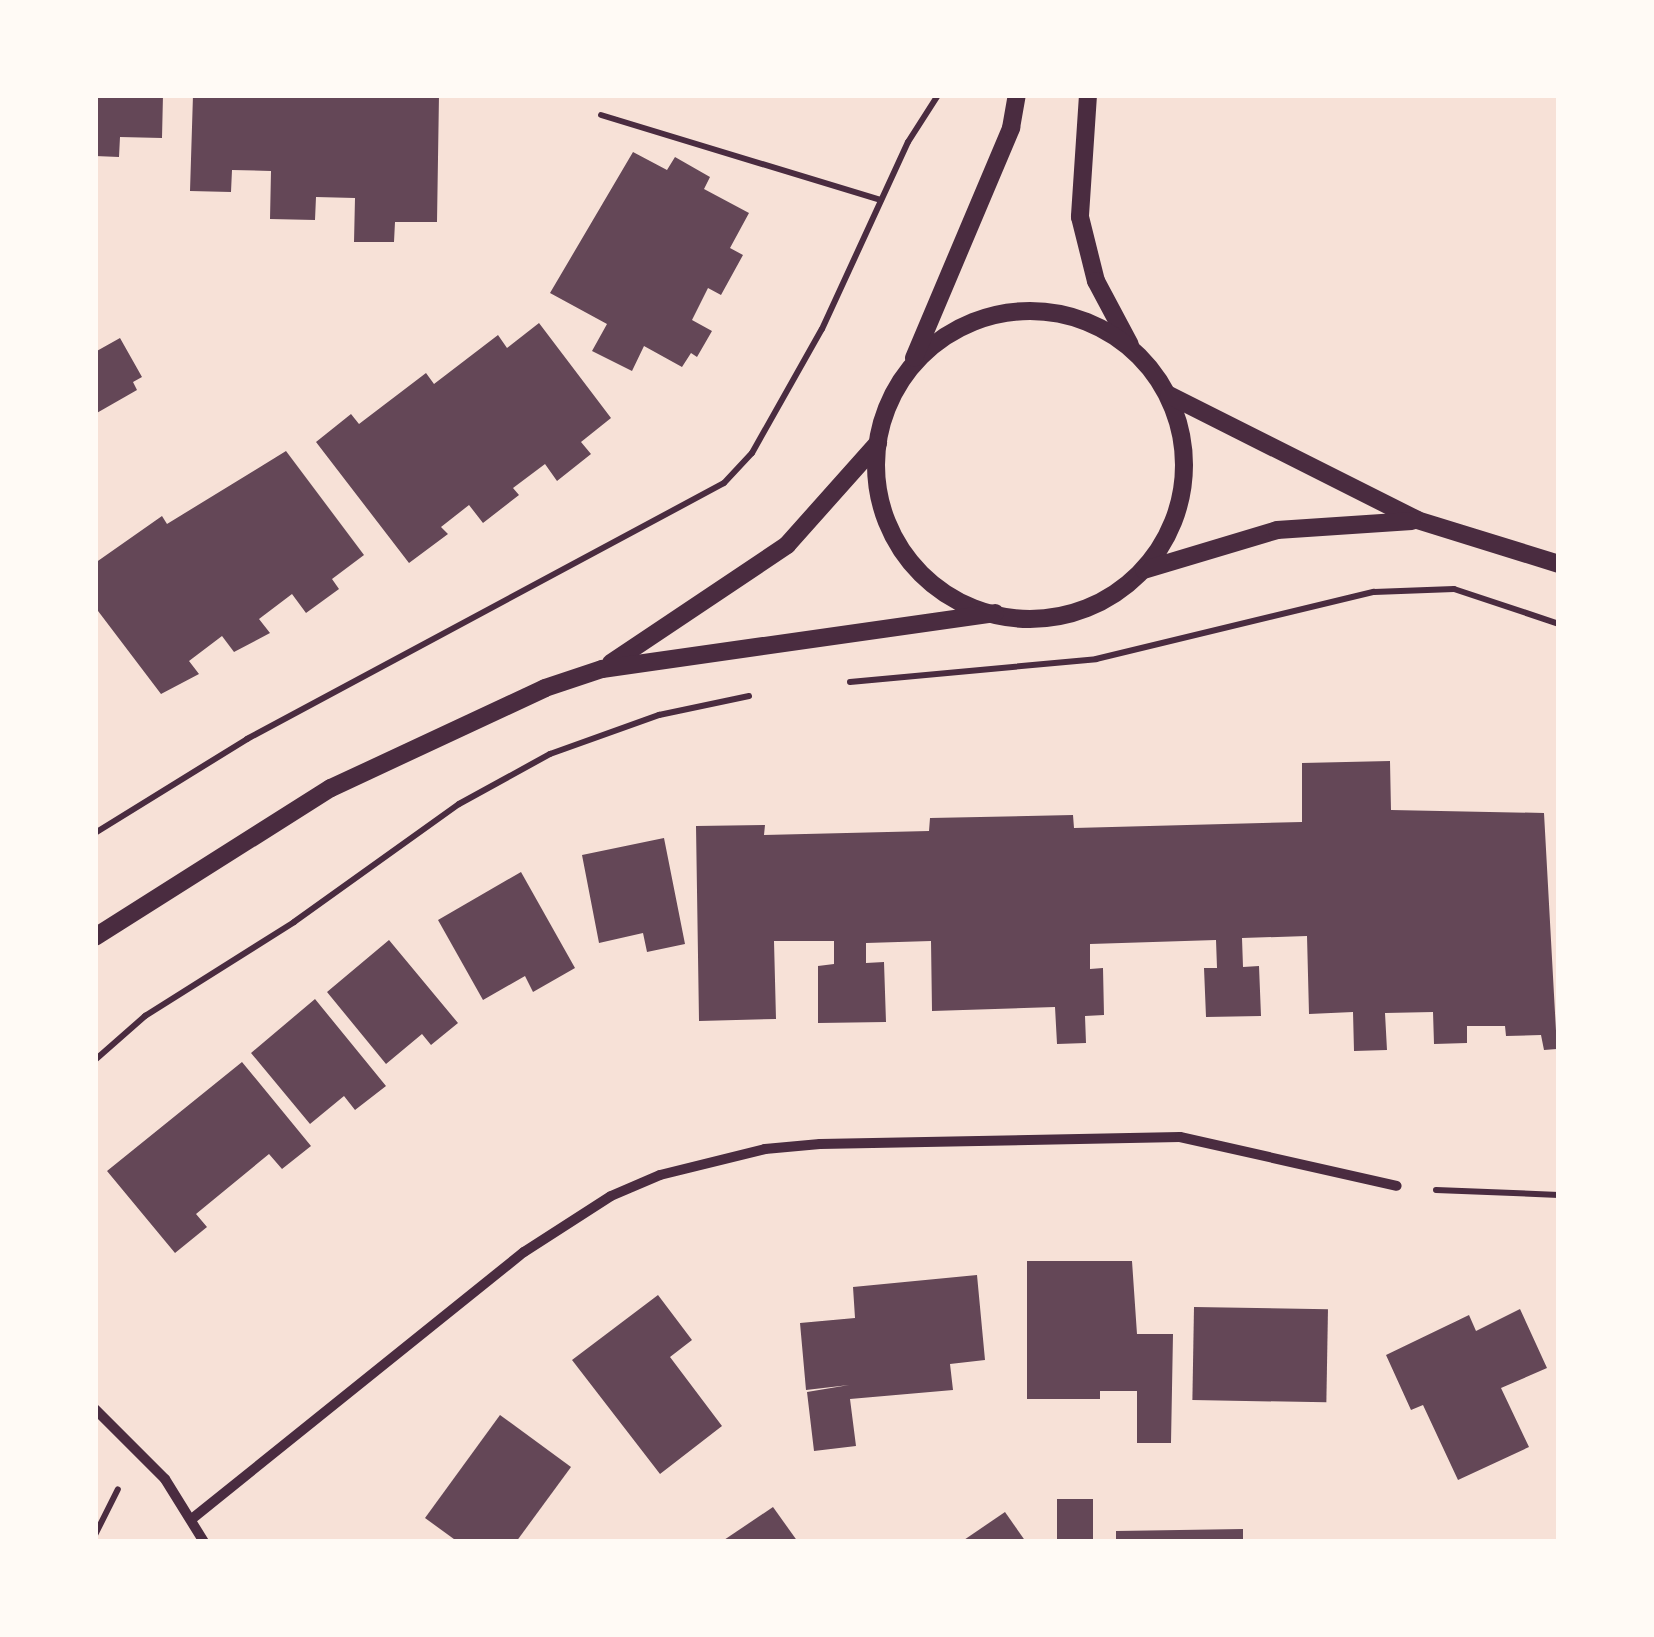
<!DOCTYPE html>
<html>
<head>
<meta charset="utf-8">
<style>
	body { margin:0 }
	#map { position:relative; width:1654px; height:1637px; overflow:hidden; background:#f7e1d7; font-family:"Libre Baskerville",serif }
	div>[style] { position:absolute }
	[style*='--x'] { left:calc(var(--x)*1px); top:calc(var(--y)*1px); width:calc(var(--w)*1px); rotate:calc(var(--a)*1deg) }
	.building>* { inset:0; background:#644757; transform-origin:0 0 }
	.path>* { height:6px; margin:-3px; padding:0 3px; transform-origin:3px; border-radius:3px; background:#4a2c40 }
	.minor>* { height:10px; margin:-5px; padding:0 5px; transform-origin:5px; border-radius:5px; background:#4a2c40 }
	.tertiary>* { height:18px; margin:-9px; padding:0 9px; transform-origin:9px; border-radius:9px; background:#4a2c40 }
	.tertiary>.ring { margin:-9px; padding:0; box-sizing:content-box; background:none; border:18px solid #4a2c40; border-radius:50% }
	span { translate:-50% -50%; white-space:nowrap; text-align:center; line-height:1.15; -webkit-text-stroke:10px #fffaf5; paint-order:stroke }
	.frame { position:absolute; inset:0; border:98px solid #fffaf5; pointer-events:none }
</style>
</head>
<body>
<div id="map">
	<div class="building">
		<i style="clip-path:polygon(95px 95px,163px 95px,162px 138px,120px 137px,119px 157px,95px 156px)"></i>
		<i style="clip-path:polygon(193px 95px,439px 95px,437px 222px,395px 222px,394px 242px,354px 242px,355px 198px,316px 197px,315px 220px,270px 219px,271px 171px,232px 170px,231px 192px,190px 191px)"></i>
		<i style="clip-path:polygon(633px 152px,667px 170px,675px 157px,710px 177px,704px 189px,749px 213px,730px 248px,743px 255px,721px 295px,708px 288px,692px 320px,712px 331px,697px 357px,691px 353px,682px 367px,644px 346px,632px 371px,592px 351px,607px 324px,550px 293px)"></i>
		<i style="clip-path:polygon(539px 323px,611px 418px,581px 442px,591px 454px,557px 481px,545px 464px,513px 488px,519px 495px,483px 523px,469px 505px,441px 527px,448px 534px,409px 563px,316px 442px,351px 414px,359px 424px,426px 373px,434px 384px,498px 335px,507px 348px)"></i>
		<i style="clip-path:polygon(120px 338px,142px 377px,133px 382px,137px 390px,95px 414px,95px 352px)"></i>
		<i style="clip-path:polygon(286px 451px,364px 555px,332px 579px,339px 589px,306px 613px,292px 594px,259px 619px,270px 633px,234px 652px,222px 636px,189px 661px,199px 674px,161px 694px,95px 607px,95px 563px,162px 516px,167px 524px)"></i>
		<i style="clip-path:polygon(1390px 761px,1391px 810px,1544px 813px,1557px 1049px,1544px 1050px,1541px 1035px,1506px 1036px,1505px 1026px,1467px 1026px,1467px 1043px,1434px 1044px,1433px 1012px,1385px 1013px,1387px 1050px,1354px 1051px,1353px 1012px,1309px 1014px,1307px 936px,1242px 938px,1243px 967px,1259px 966px,1261px 1016px,1206px 1017px,1204px 968px,1217px 968px,1216px 940px,1090px 944px,1090px 969px,1103px 968px,1104px 1015px,1085px 1016px,1086px 1043px,1057px 1044px,1055px 1007px,932px 1011px,931px 941px,866px 943px,866px 963px,884px 962px,886px 1022px,818px 1023px,818px 966px,834px 964px,834px 941px,774px 941px,776px 1019px,699px 1021px,696px 826px,765px 825px,764px 835px,929px 831px,930px 818px,1073px 815px,1074px 828px,1302px 822px,1302px 763px)"></i>
		<i style="clip-path:polygon(664px 838px,685px 944px,647px 952px,643px 933px,599px 943px,582px 855px)"></i>
		<i style="clip-path:polygon(521px 872px,575px 968px,533px 992px,525px 976px,483px 1000px,438px 920px)"></i>
		<i style="clip-path:polygon(389px 940px,458px 1023px,431px 1045px,422px 1034px,386px 1064px,327px 992px)"></i>
		<i style="clip-path:polygon(315px 999px,386px 1086px,355px 1110px,344px 1096px,310px 1124px,251px 1053px)"></i>
		<i style="clip-path:polygon(242px 1062px,311px 1146px,282px 1169px,269px 1154px,196px 1214px,207px 1227px,175px 1253px,107px 1171px)"></i>
		<i style="clip-path:polygon(1027px 1261px,1132px 1261px,1137px 1334px,1173px 1334px,1171px 1443px,1137px 1443px,1137px 1391px,1100px 1391px,1100px 1399px,1027px 1399px)"></i>
		<i style="clip-path:polygon(977px 1275px,985px 1360px,950px 1364px,953px 1390px,850px 1399px,856px 1446px,814px 1451px,807px 1392px,849px 1385px,806px 1390px,800px 1323px,855px 1318px,853px 1287px)"></i>
		<i style="clip-path:polygon(658px 1295px,692px 1340px,670px 1357px,722px 1426px,660px 1474px,572px 1360px)"></i>
		<i style="left:1194px;top:1307px;width:134px;height:93px;rotate:1deg"></i>
		<i style="clip-path:polygon(1520px 1309px,1547px 1368px,1501px 1388px,1529px 1447px,1458px 1480px,1423px 1405px,1411px 1410px,1386px 1355px,1469px 1315px,1476px 1331px)"></i>
		<i style="clip-path:polygon(500px 1415px,571px 1467px,516px 1542px,458px 1542px,425px 1518px)"></i>
		<i style="left:1057px;top:1499px;width:36px;height:43px"></i>
		<i style="clip-path:polygon(773px 1507px,798px 1542px,721px 1542px)"></i>
		<i style="clip-path:polygon(1005px 1512px,1026px 1542px,961px 1542px)"></i>
		<i style="clip-path:polygon(1243px 1529px,1243px 1542px,1116px 1542px,1116px 1531px)"></i>
	</div>
	<div class="path">
		<i style="--x:601;--y:115;--w:292;--a:16.9"></i>
		<i style="--x:850;--y:682;--w:247;--a:-5.3"></i>
		<i style="--x:1096;--y:659;--w:286;--a:-13.6"></i>
		<i style="--x:1374;--y:592;--w:80;--a:-2.1"></i>
		<i style="--x:1454;--y:589;--w:111;--a:18.4"></i>
		<i style="--x:95;--y:833;--w:179;--a:-31.7"></i>
		<i style="--x:247;--y:739;--w:541;--a:-28.22"></i>
		<i style="--x:724;--y:483;--w:41;--a:-47"></i>
		<i style="--x:752;--y:453;--w:142;--a:-60.6"></i>
		<i style="--x:822;--y:329;--w:206;--a:-65.3"></i>
		<i style="--x:908;--y:142;--w:56;--a:-57.4"></i>
		<i style="--x:95;--y:1060;--w:67;--a:-41.3"></i>
		<i style="--x:145;--y:1016;--w:176;--a:-32.2"></i>
		<i style="--x:294;--y:922;--w:203;--a:-35.6"></i>
		<i style="--x:459;--y:804;--w:104;--a:-28.8"></i>
		<i style="--x:550;--y:754;--w:116;--a:-19.7"></i>
		<i style="--x:659;--y:715;--w:92;--a:-11.9"></i>
		<i style="--x:1436;--y:1190;--w:123;--a:2.3"></i>
		<i style="--x:95;--y:1535;--w:51;--a:-63.4"></i>
	</div>
	<div class="minor">
		<i style="--x:95;--y:1409;--w:99;--a:45"></i>
		<i style="--x:165;--y:1479;--w:74;--a:58.2"></i>
		<i style="--x:193;--y:1518;--w:425;--a:-38.8"></i>
		<i style="--x:524;--y:1252;--w:103;--a:-32.8"></i>
		<i style="--x:611;--y:1196;--w:53;--a:-23.2"></i>
		<i style="--x:660;--y:1175;--w:108;--a:-13.9"></i>
		<i style="--x:765;--y:1149;--w:55;--a:-5.2"></i>
		<i style="--x:820;--y:1144;--w:360;--a:-1.1"></i>
		<i style="--x:1180;--y:1137;--w:222;--a:12.7"></i>
	</div>
	<div class="tertiary">
		<i style="--x:1088;--y:95;--w:122;--a:93.8"></i>
		<i style="--x:1080;--y:217;--w:66;--a:76"></i>
		<i style="--x:1096;--y:281;--w:72;--a:62"></i>
		<i class="ring" style="left:876px;top:311px;width:290px;height:290px"></i>
		<i style="--x:914;--y:358;--w:250;--a:-67.1"></i>
		<i style="--x:1011;--y:128;--w:34;--a:-80"></i>
		<i style="--x:1169;--y:395;--w:278;--a:26.7"></i>
		<i style="--x:1417;--y:520;--w:149;--a:17.2"></i>
		<i style="--x:1144;--y:570;--w:139;--a:-16.7"></i>
		<i style="--x:1277;--y:530;--w:135;--a:-3.8"></i>
		<i style="--x:611;--y:663;--w:212;--a:-33.8"></i>
		<i style="--x:787;--y:545;--w:137;--a:-48.3"></i>
		<i style="--x:95;--y:937;--w:279;--a:-32.3"></i>
		<i style="--x:331;--y:788;--w:236;--a:-25"></i>
		<i style="--x:545;--y:688;--w:60;--a:-18.4"></i>
		<i style="--x:602;--y:669;--w:397;--a:-8.1"></i>
	</div>
	<div class="frame"></div>
</div>
</body>
</html>
